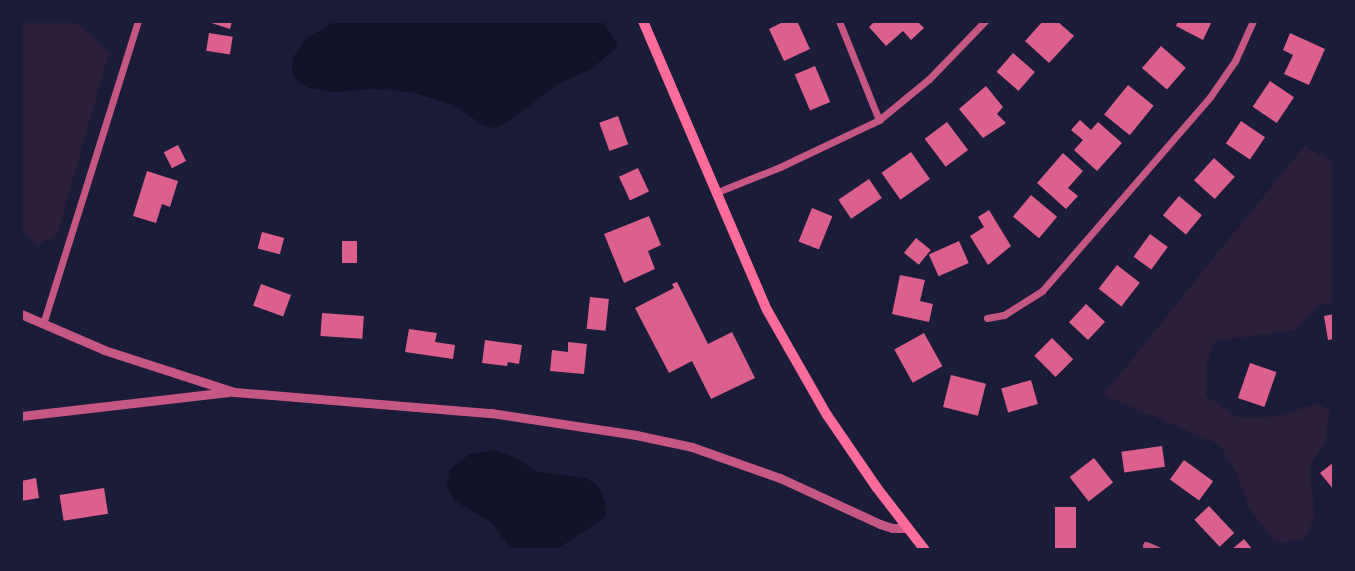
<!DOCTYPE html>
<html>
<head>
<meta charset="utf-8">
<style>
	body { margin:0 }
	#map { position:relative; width:1355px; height:571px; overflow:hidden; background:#1b1b3a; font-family:Lato,sans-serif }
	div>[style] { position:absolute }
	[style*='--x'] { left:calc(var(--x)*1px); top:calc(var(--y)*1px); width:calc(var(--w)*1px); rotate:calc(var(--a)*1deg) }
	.green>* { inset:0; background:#2a1e3b }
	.water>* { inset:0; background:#12122b }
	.building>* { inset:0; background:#dd5f8e; transform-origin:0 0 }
	.minor>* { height:7px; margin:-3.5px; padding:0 3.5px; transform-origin:3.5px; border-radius:3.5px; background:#c65784 }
	.tertiary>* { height:9px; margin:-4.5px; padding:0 4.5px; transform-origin:4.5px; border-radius:4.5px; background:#c65784 }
	.secondary>* { height:10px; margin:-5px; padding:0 5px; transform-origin:5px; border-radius:5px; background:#ff6b9d }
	span { translate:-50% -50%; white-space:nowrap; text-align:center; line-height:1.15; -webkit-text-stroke:5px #1b1b3a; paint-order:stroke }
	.frame { position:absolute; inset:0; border:23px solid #1b1b3a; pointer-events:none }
</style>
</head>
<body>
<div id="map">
	<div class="green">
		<i style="clip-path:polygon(21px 21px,75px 21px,109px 53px,57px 236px,37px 245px,21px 229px)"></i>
		<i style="clip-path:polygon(1304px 146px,1334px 163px,1334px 303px,1319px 304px,1296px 330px,1215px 341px,1207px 363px,1206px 396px,1239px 418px,1281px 416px,1316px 403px,1330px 410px,1325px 442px,1309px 468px,1315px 517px,1304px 540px,1275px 542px,1249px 508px,1235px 470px,1220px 445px,1103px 395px)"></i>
	</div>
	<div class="water">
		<i style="clip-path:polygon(336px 21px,603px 21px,617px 44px,616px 48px,591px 69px,558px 84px,506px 123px,494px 128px,481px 124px,454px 105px,411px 92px,375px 89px,333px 92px,309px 88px,296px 80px,292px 72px,294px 56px,307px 38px)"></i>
		<i style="clip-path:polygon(493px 450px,512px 456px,538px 472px,586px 478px,598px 486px,605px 501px,606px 517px,555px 550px,512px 550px,491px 522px,455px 501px,447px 487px,450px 469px,470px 454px)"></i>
	</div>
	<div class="building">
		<i style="clip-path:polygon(205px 21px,232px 21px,230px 29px)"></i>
		<i style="clip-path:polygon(785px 21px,797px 21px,810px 49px,784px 61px,769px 29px)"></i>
		<i style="clip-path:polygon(875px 21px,917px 21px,924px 28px,911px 40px,903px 31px,886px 46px,869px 27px)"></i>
		<i style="clip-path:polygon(1043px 21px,1057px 21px,1074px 36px,1049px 63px,1025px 41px)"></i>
		<i style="clip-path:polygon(1178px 21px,1212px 21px,1203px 40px,1176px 26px)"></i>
		<i style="left:209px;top:33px;width:24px;height:18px;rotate:9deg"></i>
		<i style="clip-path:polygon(1290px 33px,1325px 49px,1309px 85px,1284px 74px,1293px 55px,1283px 50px)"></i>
		<i style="left:1161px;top:46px;width:33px;height:29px;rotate:41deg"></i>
		<i style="left:1013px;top:53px;width:29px;height:25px;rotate:41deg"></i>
		<i style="left:815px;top:66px;width:39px;height:22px;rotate:67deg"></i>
		<i style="left:1270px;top:81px;width:29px;height:31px;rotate:34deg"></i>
		<i style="left:1128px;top:85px;width:33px;height:38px;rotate:39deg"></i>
		<i style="clip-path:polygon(986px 86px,1003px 107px,997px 114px,1006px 123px,983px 138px,959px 109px)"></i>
		<i style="left:618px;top:116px;width:30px;height:20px;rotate:70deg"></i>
		<i style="clip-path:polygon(1080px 120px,1091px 130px,1098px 122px,1122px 143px,1097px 171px,1074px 150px,1083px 140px,1071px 130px)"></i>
		<i style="left:1241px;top:121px;width:29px;height:27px;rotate:34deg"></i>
		<i style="left:947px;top:122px;width:35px;height:28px;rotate:53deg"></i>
		<i style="left:178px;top:145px;width:18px;height:16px;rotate:63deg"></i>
		<i style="left:911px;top:152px;width:33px;height:36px;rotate:55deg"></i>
		<i style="clip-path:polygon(1063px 153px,1083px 171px,1068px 188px,1078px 196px,1066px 209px,1037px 183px)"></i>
		<i style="left:1214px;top:158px;width:28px;height:30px;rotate:42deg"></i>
		<i style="left:638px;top:168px;width:26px;height:21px;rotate:65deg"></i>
		<i style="clip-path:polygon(147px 171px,178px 181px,170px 207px,162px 204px,156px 223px,133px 216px)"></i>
		<i style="left:869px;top:179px;width:23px;height:37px;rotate:56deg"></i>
		<i style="left:1031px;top:195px;width:34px;height:28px;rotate:40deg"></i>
		<i style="left:1179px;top:196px;width:30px;height:25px;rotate:40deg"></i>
		<i style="left:812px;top:208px;width:22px;height:36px;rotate:22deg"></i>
		<i style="clip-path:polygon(989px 210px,1011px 246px,988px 265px,970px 236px,984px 227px,978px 217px)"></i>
		<i style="clip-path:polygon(649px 216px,661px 245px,648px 251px,655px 269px,624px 283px,604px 234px)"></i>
		<i style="left:262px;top:232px;width:23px;height:17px;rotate:15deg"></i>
		<i style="left:1150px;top:234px;width:22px;height:28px;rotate:36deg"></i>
		<i style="left:916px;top:238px;width:19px;height:19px;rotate:39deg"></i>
		<i style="left:342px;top:241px;width:15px;height:22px"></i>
		<i style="left:959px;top:241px;width:24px;height:33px;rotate:66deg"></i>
		<i style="left:1117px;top:265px;width:29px;height:30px;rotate:38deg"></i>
		<i style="clip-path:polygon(900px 275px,925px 280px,920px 301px,933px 304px,929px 322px,892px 314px)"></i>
		<i style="clip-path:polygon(677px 282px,708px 344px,732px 332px,755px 378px,711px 399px,692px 361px,669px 373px,635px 308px,674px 288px,672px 284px)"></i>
		<i style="left:261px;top:284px;width:32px;height:23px;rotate:20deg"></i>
		<i style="left:590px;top:297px;width:19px;height:32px;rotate:6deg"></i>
		<i style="left:1086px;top:304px;width:26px;height:25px;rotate:43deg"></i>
		<i style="left:322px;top:313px;width:42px;height:23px;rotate:4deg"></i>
		<i style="clip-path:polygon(1334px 314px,1334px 339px,1328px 340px,1324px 316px)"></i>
		<i style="clip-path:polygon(409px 329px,437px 333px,435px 342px,455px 345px,453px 359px,405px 352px)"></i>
		<i style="left:924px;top:333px;width:38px;height:34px;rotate:61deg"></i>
		<i style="left:1052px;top:338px;width:30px;height:25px;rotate:45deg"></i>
		<i style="clip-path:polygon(485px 340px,522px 345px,519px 364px,508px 362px,507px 366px,482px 363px)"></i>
		<i style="clip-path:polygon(568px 342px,587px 344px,584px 374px,550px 371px,552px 350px,568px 352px)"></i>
		<i style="left:1250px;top:363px;width:28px;height:37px;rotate:19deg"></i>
		<i style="left:951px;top:375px;width:36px;height:33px;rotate:14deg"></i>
		<i style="left:1031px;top:380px;width:25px;height:31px;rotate:74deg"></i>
		<i style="left:1162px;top:446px;width:21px;height:41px;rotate:82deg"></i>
		<i style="left:1094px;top:458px;width:31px;height:31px;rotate:52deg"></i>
		<i style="left:1184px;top:460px;width:36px;height:24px;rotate:36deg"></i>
		<i style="clip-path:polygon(1334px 462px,1334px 490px,1320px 473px)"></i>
		<i style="clip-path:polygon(36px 478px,39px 498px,21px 501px,21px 481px)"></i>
		<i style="left:104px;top:488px;width:26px;height:45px;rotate:81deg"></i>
		<i style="left:1209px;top:506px;width:37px;height:20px;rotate:47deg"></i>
		<i style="left:1055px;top:507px;width:21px;height:42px"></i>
		<i style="clip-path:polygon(1244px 539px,1253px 550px,1231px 550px)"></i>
	</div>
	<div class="minor">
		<i style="--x:839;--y:21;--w:107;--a:68"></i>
		<i style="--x:715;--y:193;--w:70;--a:-21.8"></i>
		<i style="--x:780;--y:167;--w:110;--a:-25.4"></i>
		<i style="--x:879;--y:120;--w:65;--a:-39.4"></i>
		<i style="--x:929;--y:79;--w:81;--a:-46"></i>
		<i style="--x:987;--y:318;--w:17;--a:-10"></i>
		<i style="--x:1004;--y:315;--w:45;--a:-32.3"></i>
		<i style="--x:1042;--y:291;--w:257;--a:-49.1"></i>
		<i style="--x:1210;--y:97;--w:44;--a:-55.2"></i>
		<i style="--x:1235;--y:61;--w:44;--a:-65.8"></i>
		<i style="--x:43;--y:324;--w:318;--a:-72.6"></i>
		<i style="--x:1146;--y:545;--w:13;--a:23"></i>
	</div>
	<div class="tertiary">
		<i style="--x:21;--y:314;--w:90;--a:23.4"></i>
		<i style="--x:104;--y:350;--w:137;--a:17.9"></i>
		<i style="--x:234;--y:392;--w:258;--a:4.7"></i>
		<i style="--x:491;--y:413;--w:147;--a:8.6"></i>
		<i style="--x:636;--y:435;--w:57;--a:12.1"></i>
		<i style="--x:692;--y:447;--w:93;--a:19.4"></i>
		<i style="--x:780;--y:478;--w:110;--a:24.7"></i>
		<i style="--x:880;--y:524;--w:13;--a:18"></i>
		<i style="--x:892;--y:528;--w:14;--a:0"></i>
		<i style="--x:21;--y:416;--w:209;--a:-6.6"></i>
	</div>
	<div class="secondary">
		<i style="--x:643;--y:21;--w:314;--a:66.8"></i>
		<i style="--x:767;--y:310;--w:121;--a:60.3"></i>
		<i style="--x:827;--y:415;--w:88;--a:55.6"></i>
		<i style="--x:877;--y:488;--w:78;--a:52.3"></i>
	</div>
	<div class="frame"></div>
</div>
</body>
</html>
